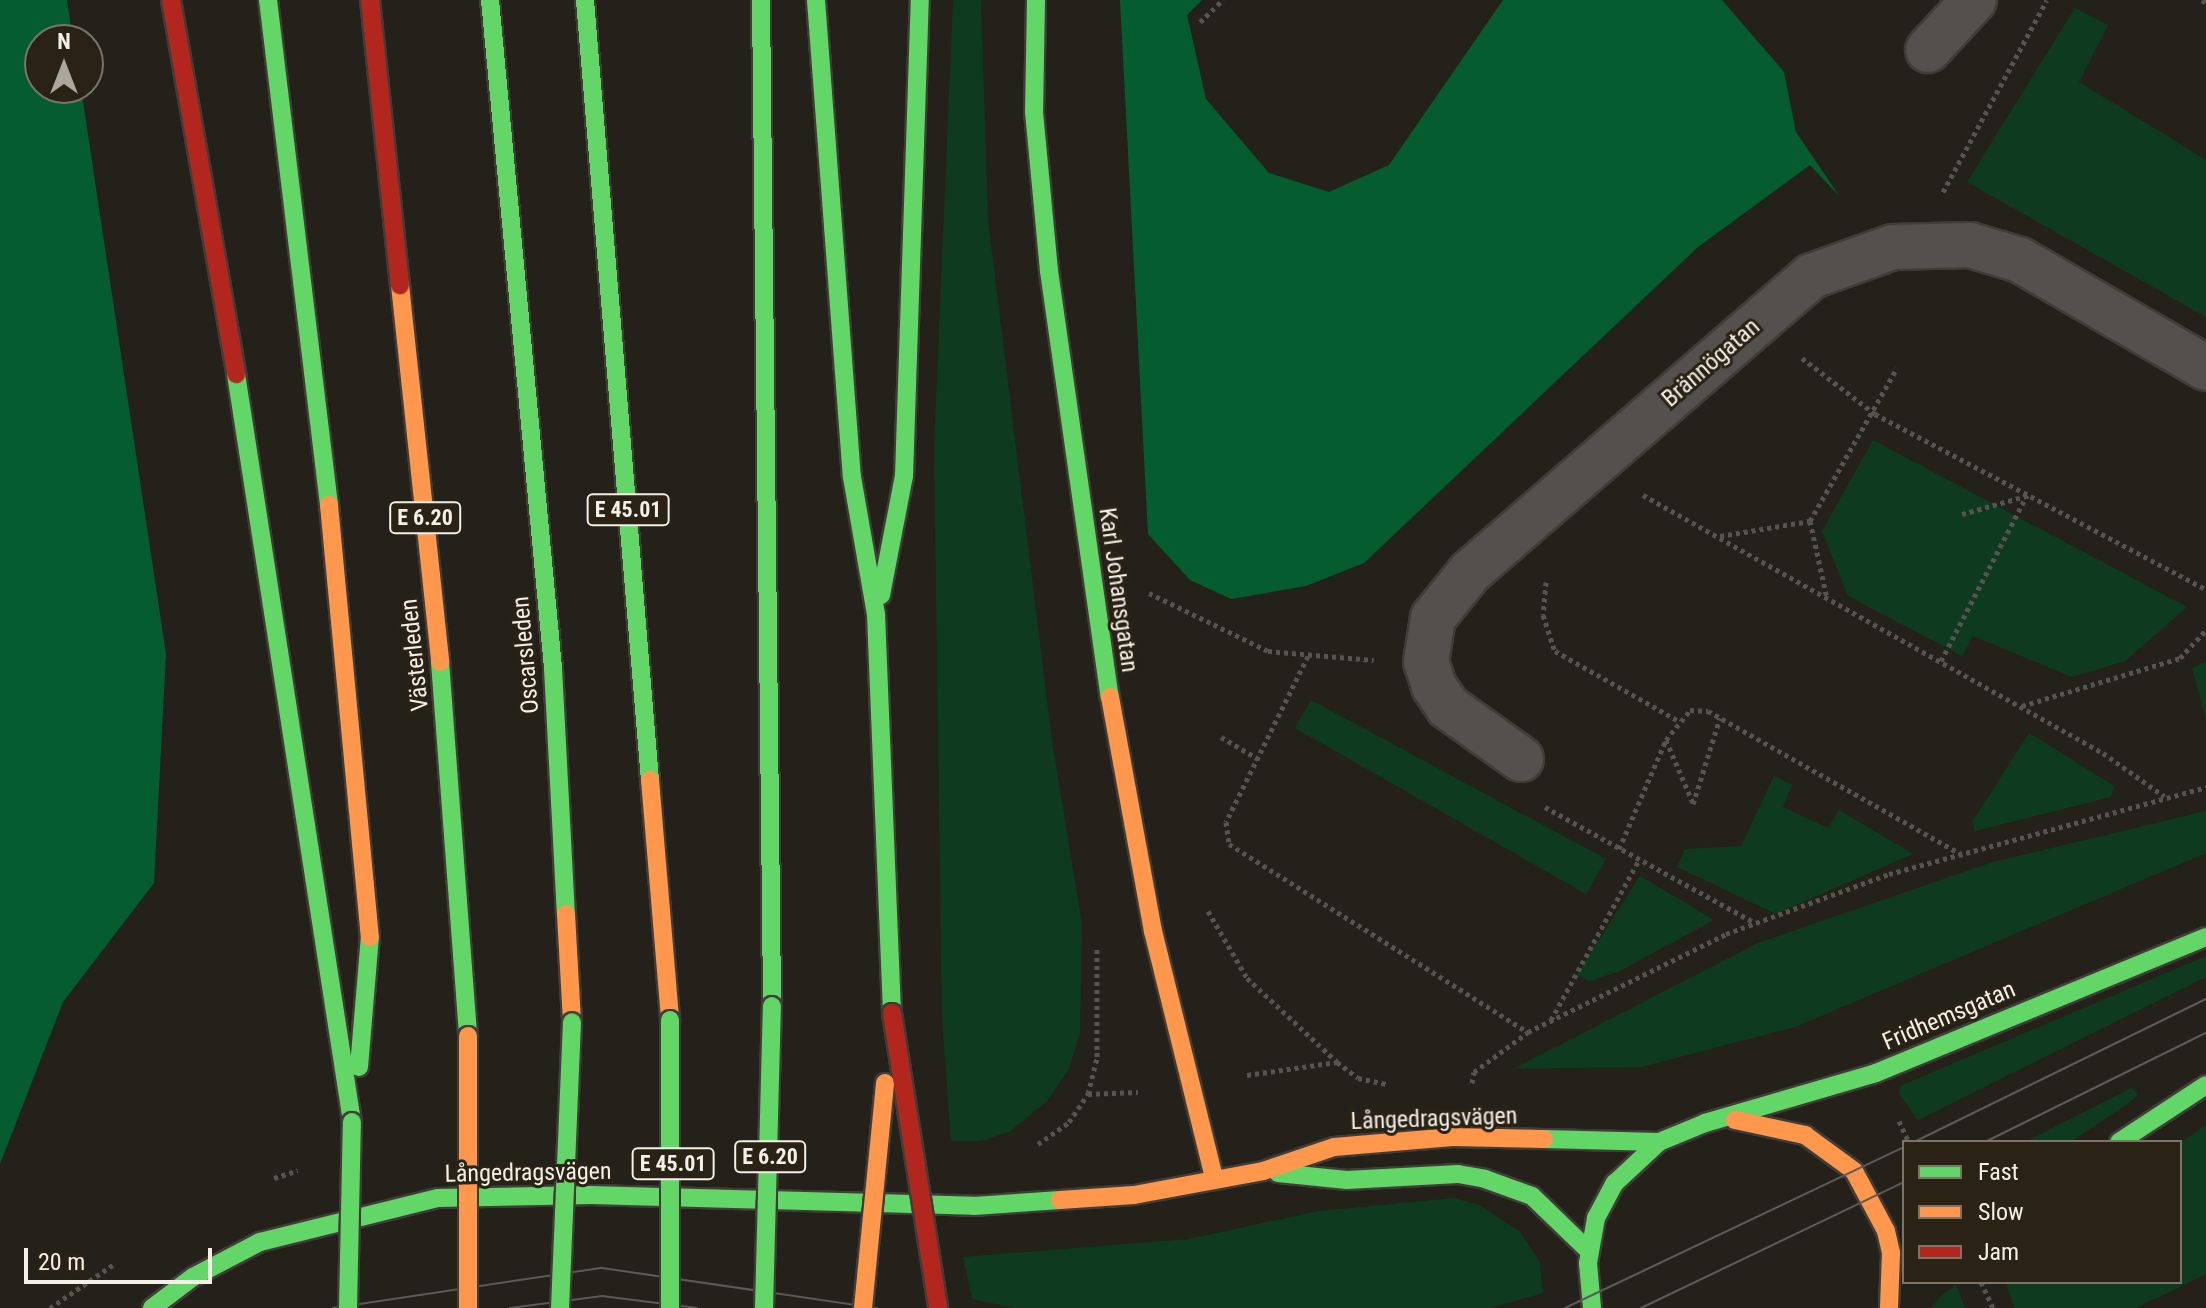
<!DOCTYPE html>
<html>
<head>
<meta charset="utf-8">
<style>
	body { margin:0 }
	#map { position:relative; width:2206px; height:1308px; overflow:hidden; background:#24211a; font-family:"Roboto Condensed",sans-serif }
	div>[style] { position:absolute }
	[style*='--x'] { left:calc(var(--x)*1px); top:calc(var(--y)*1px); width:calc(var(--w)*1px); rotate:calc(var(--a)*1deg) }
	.green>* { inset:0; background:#0e3b1f }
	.forest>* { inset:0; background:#055d2f }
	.path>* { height:5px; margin-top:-2.5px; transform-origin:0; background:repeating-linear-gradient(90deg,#565350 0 4px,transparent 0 8px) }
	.roads { filter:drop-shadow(2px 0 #403d38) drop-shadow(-2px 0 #403d38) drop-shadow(0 2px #403d38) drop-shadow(0 -2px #403d38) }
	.street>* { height:44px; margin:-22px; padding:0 22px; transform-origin:22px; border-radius:22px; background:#53504e }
	.fast>* { height:18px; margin:-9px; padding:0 9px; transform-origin:9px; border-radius:9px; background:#63d668 }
	.slow>* { height:18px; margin:-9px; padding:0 9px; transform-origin:9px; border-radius:9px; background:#ff974d }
	.jam>* { height:18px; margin:-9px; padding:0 9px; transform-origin:9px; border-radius:9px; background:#b3261e }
	.tram>* { height:2px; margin:-1px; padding:0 1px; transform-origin:1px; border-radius:1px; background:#5c5a56 }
	.bridges { filter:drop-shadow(2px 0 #403d38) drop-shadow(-2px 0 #403d38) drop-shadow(0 2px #403d38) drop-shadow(0 -2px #403d38) }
	.fast-bridge>* { height:18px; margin:-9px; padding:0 9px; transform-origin:9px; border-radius:9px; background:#63d668 }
	.slow-bridge>* { height:18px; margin:-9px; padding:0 9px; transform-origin:9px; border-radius:9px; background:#ff974d }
	.jam-bridge>* { height:18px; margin:-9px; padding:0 9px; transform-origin:9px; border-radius:9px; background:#b3261e }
	span { translate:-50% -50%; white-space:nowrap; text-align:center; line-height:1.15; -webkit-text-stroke:6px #292215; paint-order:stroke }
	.shield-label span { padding:2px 6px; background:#292215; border:2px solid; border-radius:6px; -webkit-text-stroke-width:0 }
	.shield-label { font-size:22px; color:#f4efe7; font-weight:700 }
	.street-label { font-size:24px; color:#f4efe7 }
	.legend { position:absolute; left:1902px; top:1140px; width:280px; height:144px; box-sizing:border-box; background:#292215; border:2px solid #7a7469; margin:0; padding:10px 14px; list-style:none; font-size:24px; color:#f4efe7 }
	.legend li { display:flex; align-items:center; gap:16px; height:40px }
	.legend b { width:40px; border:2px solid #7a7469 }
	.north { position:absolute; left:24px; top:24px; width:80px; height:80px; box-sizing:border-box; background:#292215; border:2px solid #7a7469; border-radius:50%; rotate:0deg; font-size:22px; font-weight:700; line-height:32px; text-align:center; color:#f4efe7 }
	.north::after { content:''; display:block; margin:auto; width:28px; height:36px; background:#aba79f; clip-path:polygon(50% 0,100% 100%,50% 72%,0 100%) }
	.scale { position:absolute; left:24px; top:1248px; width:188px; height:36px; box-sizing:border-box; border:4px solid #f4efe7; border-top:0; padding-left:10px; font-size:24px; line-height:28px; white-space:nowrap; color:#f4efe7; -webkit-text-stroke:6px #292215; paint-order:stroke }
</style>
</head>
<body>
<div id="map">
	<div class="green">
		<i style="clip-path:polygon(953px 0,981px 0,988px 220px,1052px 741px,1082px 924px,1080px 1032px,1069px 1069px,1046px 1102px,1009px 1132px,980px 1141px,951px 1141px,942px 1019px,934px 447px)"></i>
		<i style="clip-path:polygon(2075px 8px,2108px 25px,2079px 82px,2206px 160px,2206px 317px,1967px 182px)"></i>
		<i style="clip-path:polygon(1873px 440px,2187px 607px,2125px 661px,2072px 677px,1973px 636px,1962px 656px,1848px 596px,1822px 531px)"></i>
		<i style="clip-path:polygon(2206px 661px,2206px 719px,2192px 668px)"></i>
		<i style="clip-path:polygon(1311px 700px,1606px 859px,1586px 894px,1295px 728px)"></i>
		<i style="clip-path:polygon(2029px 733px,2114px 786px,2111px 797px,1975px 831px,1972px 822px)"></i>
		<i style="clip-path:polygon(1774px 776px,1792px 785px,1783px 807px,1828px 828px,1839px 810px,1913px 854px,1776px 914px,1677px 867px,1685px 849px,1741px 846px)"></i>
		<i style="clip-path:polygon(2206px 811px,2206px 853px,1795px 1027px,1641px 1067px,1513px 1069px,1758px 943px,1993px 862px)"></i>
		<i style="clip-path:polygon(1640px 876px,1714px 920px,1618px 972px,1588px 981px,1577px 975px)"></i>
		<i style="clip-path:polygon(2206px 956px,2206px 977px,1918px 1120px,1899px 1094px,1900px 1086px)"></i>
		<i style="clip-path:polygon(2131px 1088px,2138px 1094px,2130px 1102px,2070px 1142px,2025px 1142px)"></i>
		<i style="clip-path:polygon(2206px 1125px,2206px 1274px,2136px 1308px,2014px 1308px,2006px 1282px,2180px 1282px,2180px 1143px)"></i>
		<i style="clip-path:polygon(1454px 1198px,1479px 1205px,1520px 1232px,1540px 1263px,1543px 1293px,1490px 1308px,1015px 1308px,972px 1299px,963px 1257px,1189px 1239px,1319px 1211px)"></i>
		<i style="clip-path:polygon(1956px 1285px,1965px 1308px,1931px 1308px,1941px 1296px)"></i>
	</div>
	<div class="forest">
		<i style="clip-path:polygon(0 0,67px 0,73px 40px,40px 40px,40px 88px,81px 88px,166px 654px,154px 883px,63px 1002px,0 1164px)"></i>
		<i style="clip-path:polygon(1120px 0,1202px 0,1187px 15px,1206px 99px,1269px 173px,1329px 192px,1389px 165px,1503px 0,1722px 0,1784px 72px,1796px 132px,1840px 197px,1810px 165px,1698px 247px,1364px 563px,1306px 586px,1231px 599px,1190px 580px,1148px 534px)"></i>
	</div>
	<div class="path">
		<i style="--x:2202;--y:0;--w:5;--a:37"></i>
		<i style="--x:1200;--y:22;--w:32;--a:-44"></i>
		<i style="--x:1943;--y:192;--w:218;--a:-61.6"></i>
		<i style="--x:1802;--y:358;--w:92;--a:37.5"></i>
		<i style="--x:1875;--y:414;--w:374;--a:27.9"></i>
		<i style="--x:1643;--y:495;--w:527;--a:29.29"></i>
		<i style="--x:2103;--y:753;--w:75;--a:35.2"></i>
		<i style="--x:1962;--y:514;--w:66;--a:-15.7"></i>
		<i style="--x:1810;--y:521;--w:79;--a:77.6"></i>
		<i style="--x:1720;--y:536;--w:91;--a:-9.5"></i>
		<i style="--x:1810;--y:521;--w:176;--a:-60.4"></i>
		<i style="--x:1546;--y:582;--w:33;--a:95"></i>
		<i style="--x:1543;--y:615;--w:38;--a:72"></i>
		<i style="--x:1555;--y:651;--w:140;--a:29.5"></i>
		<i style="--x:1149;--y:593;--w:132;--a:26"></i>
		<i style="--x:1268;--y:651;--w:106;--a:4.9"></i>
		<i style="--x:1308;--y:656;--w:185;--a:116.3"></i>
		<i style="--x:1226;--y:822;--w:22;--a:82"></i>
		<i style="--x:1229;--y:844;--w:353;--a:32.2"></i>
		<i style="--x:1941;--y:661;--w:187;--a:-62.6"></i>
		<i style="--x:2022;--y:706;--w:165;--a:-16.9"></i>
		<i style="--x:2180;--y:658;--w:38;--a:-47"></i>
		<i style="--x:1221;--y:737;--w:43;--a:30.7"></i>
		<i style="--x:1666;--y:740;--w:69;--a:66.8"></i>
		<i style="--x:1693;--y:804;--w:90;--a:-72.6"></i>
		<i style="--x:1545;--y:807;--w:238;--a:28.9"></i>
		<i style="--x:1619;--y:849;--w:119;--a:-66.7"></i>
		<i style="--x:1666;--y:740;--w:38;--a:-51"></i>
		<i style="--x:1690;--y:710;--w:18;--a:3"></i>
		<i style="--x:1708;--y:711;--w:291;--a:29.5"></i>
		<i style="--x:1208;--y:911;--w:78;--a:59.8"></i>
		<i style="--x:1247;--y:978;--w:123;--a:43"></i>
		<i style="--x:1551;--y:1020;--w:183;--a:-61.2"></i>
		<i style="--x:1247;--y:1075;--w:91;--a:-8.2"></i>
		<i style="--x:1337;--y:1062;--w:26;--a:37"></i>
		<i style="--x:1358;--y:1078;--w:29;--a:12"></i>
		<i style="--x:1472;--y:1083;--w:11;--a:-80"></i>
		<i style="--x:1474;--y:1072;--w:67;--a:-36.5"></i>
		<i style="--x:1528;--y:1032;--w:221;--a:-26.3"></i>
		<i style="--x:1726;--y:934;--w:174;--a:-20.2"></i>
		<i style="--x:1889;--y:874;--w:329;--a:-15.3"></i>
		<i style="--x:1088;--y:1094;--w:38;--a:-76"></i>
		<i style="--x:1097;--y:1057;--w:109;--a:-90"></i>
		<i style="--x:1899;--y:1121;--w:23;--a:65"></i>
		<i style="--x:1038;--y:1144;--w:38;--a:-35"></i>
		<i style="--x:1069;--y:1122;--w:34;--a:-56"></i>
		<i style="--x:1088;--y:1094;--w:50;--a:-2.3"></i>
		<i style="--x:274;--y:1178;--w:25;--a:-18"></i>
		<i style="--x:1981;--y:1282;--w:29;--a:65"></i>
		<i style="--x:50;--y:1308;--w:78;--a:-34.5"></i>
	</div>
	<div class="roads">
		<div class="street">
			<i style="--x:1928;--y:50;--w:68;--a:-47.4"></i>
			<i style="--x:1521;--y:759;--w:90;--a:-144.5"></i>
			<i style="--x:1448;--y:707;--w:25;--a:-124"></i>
			<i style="--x:1434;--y:686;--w:25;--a:-108"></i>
			<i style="--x:1426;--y:662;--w:45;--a:-81"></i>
			<i style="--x:1433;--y:618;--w:59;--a:-51.2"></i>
			<i style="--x:1470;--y:572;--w:452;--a:-40.9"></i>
			<i style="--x:1812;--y:276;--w:86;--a:-19.7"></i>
			<i style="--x:1893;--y:247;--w:77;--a:-1.5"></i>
			<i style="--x:1970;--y:245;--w:52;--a:16.7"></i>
			<i style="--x:2020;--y:260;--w:215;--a:30.1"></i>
		</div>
		<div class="fast">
			<i style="--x:268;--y:0;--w:509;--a:83.11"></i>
			<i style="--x:490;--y:0;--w:671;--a:84.61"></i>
			<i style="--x:553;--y:668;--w:246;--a:87"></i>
			<i style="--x:585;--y:0;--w:783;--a:85.24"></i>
			<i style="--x:761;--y:0;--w:1006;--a:89.37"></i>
			<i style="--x:816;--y:0;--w:478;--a:85.7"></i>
			<i style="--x:852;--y:477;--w:139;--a:80.1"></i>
			<i style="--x:876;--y:614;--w:399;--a:87.7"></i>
			<i style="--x:1036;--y:0;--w:112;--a:91"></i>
			<i style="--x:1034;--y:112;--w:160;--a:84.6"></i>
			<i style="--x:1049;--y:271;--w:430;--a:81.9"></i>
			<i style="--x:236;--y:374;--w:757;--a:81.18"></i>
			<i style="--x:881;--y:595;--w:121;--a:-79.1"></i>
			<i style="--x:904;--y:476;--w:476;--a:-88.1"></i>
			<i style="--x:440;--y:662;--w:375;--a:85.7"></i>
			<i style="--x:359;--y:1067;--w:130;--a:-85.2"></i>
			<i style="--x:1544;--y:1139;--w:115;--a:1.5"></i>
			<i style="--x:2119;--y:1142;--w:104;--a:-33.2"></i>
			<i style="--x:1278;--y:1173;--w:69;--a:5.8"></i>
			<i style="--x:1347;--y:1180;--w:111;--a:-3.1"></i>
			<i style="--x:1458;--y:1174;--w:27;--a:10"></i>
			<i style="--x:1485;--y:1179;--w:50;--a:19.9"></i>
			<i style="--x:1532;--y:1196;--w:79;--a:44"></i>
			<i style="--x:152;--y:1308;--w:51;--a:-37.1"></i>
			<i style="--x:193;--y:1277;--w:76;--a:-27.6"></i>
			<i style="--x:260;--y:1242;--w:183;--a:-13.9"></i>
			<i style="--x:438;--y:1198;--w:153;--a:-1.1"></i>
			<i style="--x:591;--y:1195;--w:383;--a:1.6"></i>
			<i style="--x:974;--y:1206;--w:86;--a:-4"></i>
			<i style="--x:1592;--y:1308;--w:45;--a:-95.1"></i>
			<i style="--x:1588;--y:1263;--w:46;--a:-79.9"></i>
			<i style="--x:1596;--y:1218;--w:40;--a:-62"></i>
			<i style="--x:1615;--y:1183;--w:60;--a:-43"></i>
			<i style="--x:1659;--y:1142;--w:50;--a:-22.4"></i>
			<i style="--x:1705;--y:1123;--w:178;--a:-16.3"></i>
			<i style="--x:1876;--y:1073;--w:357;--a:-22.4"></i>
		</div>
		<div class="slow">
			<i style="--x:400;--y:285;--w:379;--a:83.9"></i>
			<i style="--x:329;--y:505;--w:434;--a:84.6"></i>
			<i style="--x:1110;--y:697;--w:238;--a:79.6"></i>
			<i style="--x:1153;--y:931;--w:254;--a:76.1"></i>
			<i style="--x:650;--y:780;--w:241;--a:85.2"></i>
			<i style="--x:566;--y:914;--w:108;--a:86.8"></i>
			<i style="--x:1735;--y:1120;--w:72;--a:12.1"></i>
			<i style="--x:1805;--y:1135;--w:61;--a:36.3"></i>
			<i style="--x:1854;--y:1171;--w:68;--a:61.9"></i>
			<i style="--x:1886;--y:1231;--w:23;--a:77"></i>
			<i style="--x:1891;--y:1253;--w:55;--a:92.1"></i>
			<i style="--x:1060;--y:1200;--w:74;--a:-3.9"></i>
			<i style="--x:1134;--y:1195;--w:131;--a:-10.5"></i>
			<i style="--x:1263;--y:1171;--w:75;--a:-18.7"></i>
			<i style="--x:1334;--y:1147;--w:119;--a:-4.8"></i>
			<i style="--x:1453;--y:1137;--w:91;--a:1.3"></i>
		</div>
		<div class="jam">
			<i style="--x:171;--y:0;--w:380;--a:80.1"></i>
			<i style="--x:370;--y:0;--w:287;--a:84"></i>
		</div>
	</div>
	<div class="tram">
		<i style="--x:1914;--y:1142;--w:325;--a:-26.1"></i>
		<i style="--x:1985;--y:1142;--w:246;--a:-26.3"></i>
		<i style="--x:333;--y:1308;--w:272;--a:-8.5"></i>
		<i style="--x:602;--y:1268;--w:278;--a:8.3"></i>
		<i style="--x:510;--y:1308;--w:93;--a:-7.4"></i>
		<i style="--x:602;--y:1296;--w:96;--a:7.2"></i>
		<i style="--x:1565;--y:1308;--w:375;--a:-25.4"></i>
		<i style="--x:1641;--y:1308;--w:292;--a:-25.6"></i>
	</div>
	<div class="bridges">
		<div class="fast-bridge">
			<i style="--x:670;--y:1020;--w:288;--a:90"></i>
			<i style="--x:348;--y:1308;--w:186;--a:-88.8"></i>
			<i style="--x:560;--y:1308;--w:286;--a:-87.6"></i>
			<i style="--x:764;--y:1308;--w:302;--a:-88.5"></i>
		</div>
		<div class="slow-bridge">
			<i style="--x:468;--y:1036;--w:272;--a:90"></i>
			<i style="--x:863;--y:1308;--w:226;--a:-84.4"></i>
		</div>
		<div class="jam-bridge">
			<i style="--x:892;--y:1013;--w:299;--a:81.1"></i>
		</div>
	</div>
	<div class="shield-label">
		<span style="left:628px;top:510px">E 45.01</span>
		<span style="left:425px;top:518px">E 6.20</span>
		<span style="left:770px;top:1157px">E 6.20</span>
		<span style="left:673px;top:1164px">E 45.01</span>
	</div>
	<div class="street-label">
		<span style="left:1711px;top:363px;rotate:-41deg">Brännögatan</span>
		<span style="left:1118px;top:590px;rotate:82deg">Karl Johansgatan</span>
		<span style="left:415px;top:655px;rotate:-96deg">Västerleden</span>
		<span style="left:526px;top:655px;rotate:-95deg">Oscarsleden</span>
		<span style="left:1949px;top:1016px;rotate:-23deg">Fridhemsgatan</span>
		<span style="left:1434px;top:1119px;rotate:-2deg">Långedragsvägen</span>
		<span style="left:528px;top:1173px;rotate:-1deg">Långedragsvägen</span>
	</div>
	<ul class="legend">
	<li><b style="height:10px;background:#63d668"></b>Fast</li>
	<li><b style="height:10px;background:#ff974d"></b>Slow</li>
	<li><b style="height:10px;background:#b3261e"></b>Jam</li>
	</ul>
	<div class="north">N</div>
	<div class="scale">20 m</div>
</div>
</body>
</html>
